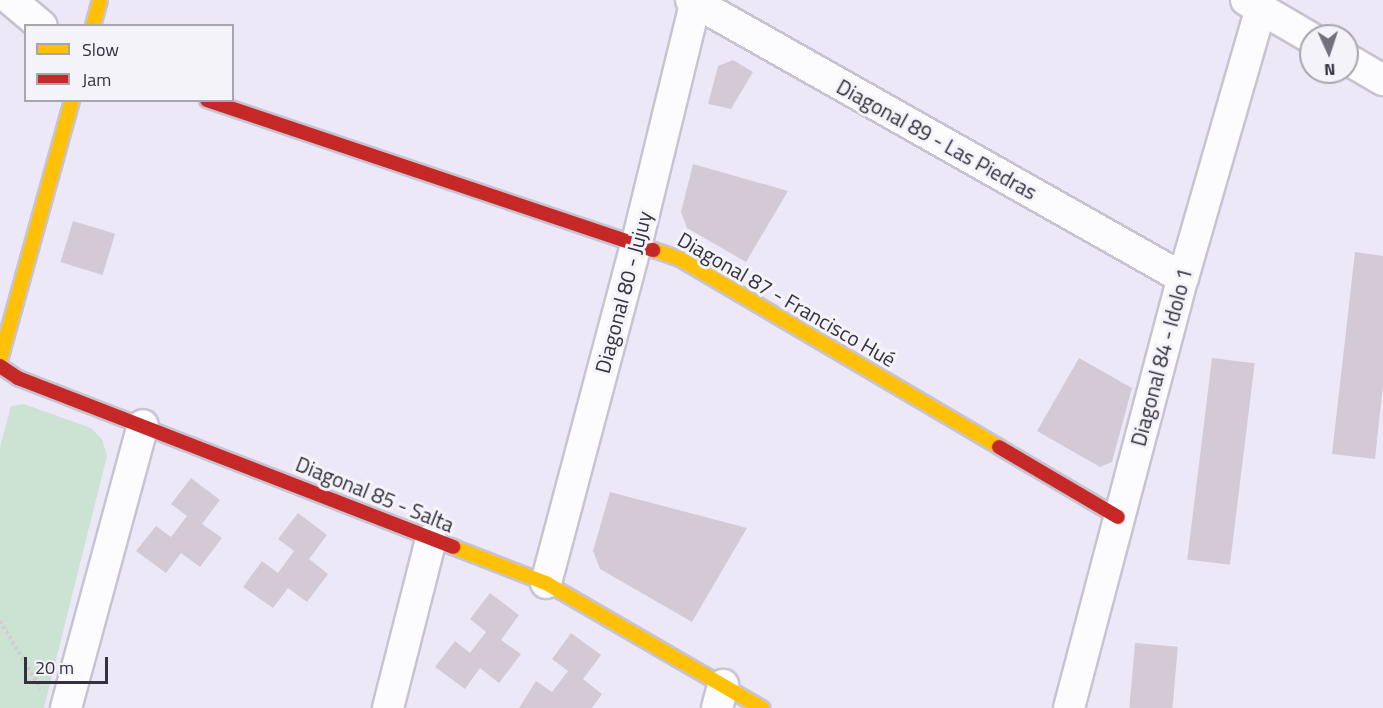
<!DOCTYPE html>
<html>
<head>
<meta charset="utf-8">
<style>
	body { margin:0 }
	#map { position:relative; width:1383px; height:708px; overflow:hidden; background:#ede8f8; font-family:"Titillium Web",sans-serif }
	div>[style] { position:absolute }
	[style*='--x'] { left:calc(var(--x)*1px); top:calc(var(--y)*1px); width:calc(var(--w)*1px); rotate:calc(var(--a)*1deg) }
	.green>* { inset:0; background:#cce3d4 }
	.building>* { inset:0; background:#d3cad6; transform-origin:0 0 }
	.path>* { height:4px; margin-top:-2px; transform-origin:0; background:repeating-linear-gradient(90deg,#cfccd2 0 3px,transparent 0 6px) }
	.roads { filter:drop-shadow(2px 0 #c7c3d0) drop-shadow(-2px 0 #c7c3d0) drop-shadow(0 2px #c7c3d0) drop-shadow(0 -2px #c7c3d0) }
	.street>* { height:30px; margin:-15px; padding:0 15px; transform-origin:15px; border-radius:15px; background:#fcfcfe }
	.slow>* { height:14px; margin:-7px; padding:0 7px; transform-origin:7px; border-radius:7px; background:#ffc107 }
	.jam>* { height:14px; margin:-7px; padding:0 7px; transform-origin:7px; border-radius:7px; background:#c62828 }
	span { translate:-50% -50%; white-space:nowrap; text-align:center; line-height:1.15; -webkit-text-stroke:6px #f5f3fa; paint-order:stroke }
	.street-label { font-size:21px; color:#34303d }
	.legend { position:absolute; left:24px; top:24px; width:210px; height:78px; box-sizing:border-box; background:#f5f3fa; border:2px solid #a8a5ae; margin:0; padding:8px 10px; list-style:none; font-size:18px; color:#34303d }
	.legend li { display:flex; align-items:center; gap:12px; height:30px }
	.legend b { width:30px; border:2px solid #a8a5ae }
	.north { position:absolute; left:1299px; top:24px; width:60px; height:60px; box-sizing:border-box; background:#f5f3fa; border:2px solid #a8a5ae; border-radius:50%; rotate:177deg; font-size:16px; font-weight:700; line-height:24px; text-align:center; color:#34303d }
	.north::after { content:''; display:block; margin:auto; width:21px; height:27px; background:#75707e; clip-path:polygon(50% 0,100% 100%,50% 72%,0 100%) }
	.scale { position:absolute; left:24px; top:657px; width:84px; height:27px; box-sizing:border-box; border:3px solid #34303d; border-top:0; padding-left:8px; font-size:18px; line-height:21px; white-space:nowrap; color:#34303d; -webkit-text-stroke:4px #f5f3fa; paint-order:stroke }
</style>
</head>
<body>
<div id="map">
	<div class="green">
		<i style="clip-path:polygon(24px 404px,91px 428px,102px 439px,107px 456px,44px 708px,0 708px,0 447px,11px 406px)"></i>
	</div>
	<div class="building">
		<i style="clip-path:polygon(733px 60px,753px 72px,731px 109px,708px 104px,718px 66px)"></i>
		<i style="clip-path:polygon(693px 164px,788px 191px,746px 262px,687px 228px,681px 212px)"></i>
		<i style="left:73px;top:221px;width:44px;height:43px;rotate:17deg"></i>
		<i style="clip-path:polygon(1355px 252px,1383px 256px,1383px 385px,1375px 459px,1332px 454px)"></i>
		<i style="clip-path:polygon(1079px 358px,1132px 388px,1112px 462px,1100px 467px,1037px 431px)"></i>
		<i style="left:1212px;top:358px;width:43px;height:203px;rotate:7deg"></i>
		<i style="clip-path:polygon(191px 478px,220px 500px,202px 524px,222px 538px,200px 567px,181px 553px,166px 573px,136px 551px,156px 526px,171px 537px,187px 516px,171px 504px)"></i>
		<i style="clip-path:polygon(610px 492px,747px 528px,692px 622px,600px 569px,593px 551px)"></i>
		<i style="clip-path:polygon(298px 513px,327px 535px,309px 559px,328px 574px,307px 602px,288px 588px,273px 608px,243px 587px,262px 561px,278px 573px,294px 551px,278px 539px)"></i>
		<i style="clip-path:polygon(490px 593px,519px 615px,501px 640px,521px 654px,499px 683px,480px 668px,465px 689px,435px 667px,455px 641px,470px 653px,486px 632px,470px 619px)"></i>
		<i style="clip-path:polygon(571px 633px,601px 655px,583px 679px,602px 694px,592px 708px,519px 708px,536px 681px,552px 692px,568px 671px,552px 659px)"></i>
		<i style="left:1135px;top:643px;width:43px;height:65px;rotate:5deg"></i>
	</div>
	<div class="path">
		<i style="--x:0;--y:621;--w:79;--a:58.9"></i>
	</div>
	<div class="roads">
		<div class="street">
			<i style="--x:11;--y:0;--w:40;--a:40"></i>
			<i style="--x:691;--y:0;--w:565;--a:29.47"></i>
			<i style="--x:1246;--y:0;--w:75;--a:30.3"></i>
			<i style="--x:1347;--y:59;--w:42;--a:30.3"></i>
			<i style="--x:546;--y:583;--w:353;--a:-75.1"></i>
			<i style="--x:637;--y:242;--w:249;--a:-76.3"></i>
			<i style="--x:66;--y:708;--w:293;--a:-74.8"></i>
			<i style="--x:388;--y:708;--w:174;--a:-75.7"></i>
			<i style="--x:717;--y:708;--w:24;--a:-75"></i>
			<i style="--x:1069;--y:708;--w:445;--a:-75.2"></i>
			<i style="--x:1183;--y:278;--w:281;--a:-73.9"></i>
		</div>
		<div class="slow">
			<i style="--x:93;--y:26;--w:27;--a:-75"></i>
			<i style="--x:654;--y:250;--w:28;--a:19"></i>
			<i style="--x:680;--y:259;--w:370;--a:30.5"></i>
			<i style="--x:0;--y:360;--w:270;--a:-74.5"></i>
			<i style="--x:453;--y:547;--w:100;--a:21.2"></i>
			<i style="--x:546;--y:583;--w:250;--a:30.1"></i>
		</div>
		<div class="jam">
			<i style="--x:207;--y:100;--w:471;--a:18.6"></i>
			<i style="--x:0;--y:366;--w:22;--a:34"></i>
			<i style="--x:18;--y:378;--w:467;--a:21.2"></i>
			<i style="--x:999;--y:447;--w:138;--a:30.5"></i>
		</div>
	</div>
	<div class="street-label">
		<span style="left:937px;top:139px;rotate:29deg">Diagonal 89 - Las Piedras</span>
		<span style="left:623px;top:292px;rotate:-75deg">Diagonal 80 - Jujuy</span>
		<span style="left:787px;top:299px;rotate:30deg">Diagonal 87 - Francisco Hué</span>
		<span style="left:1161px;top:357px;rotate:-75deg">Diagonal 84 - Idolo 1</span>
		<span style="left:375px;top:494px;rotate:22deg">Diagonal 85 - Salta</span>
	</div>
	<ul class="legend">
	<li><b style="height:8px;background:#ffc107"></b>Slow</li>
	<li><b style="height:8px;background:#c62828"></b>Jam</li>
	</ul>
	<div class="north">N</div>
	<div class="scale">20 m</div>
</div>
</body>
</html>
